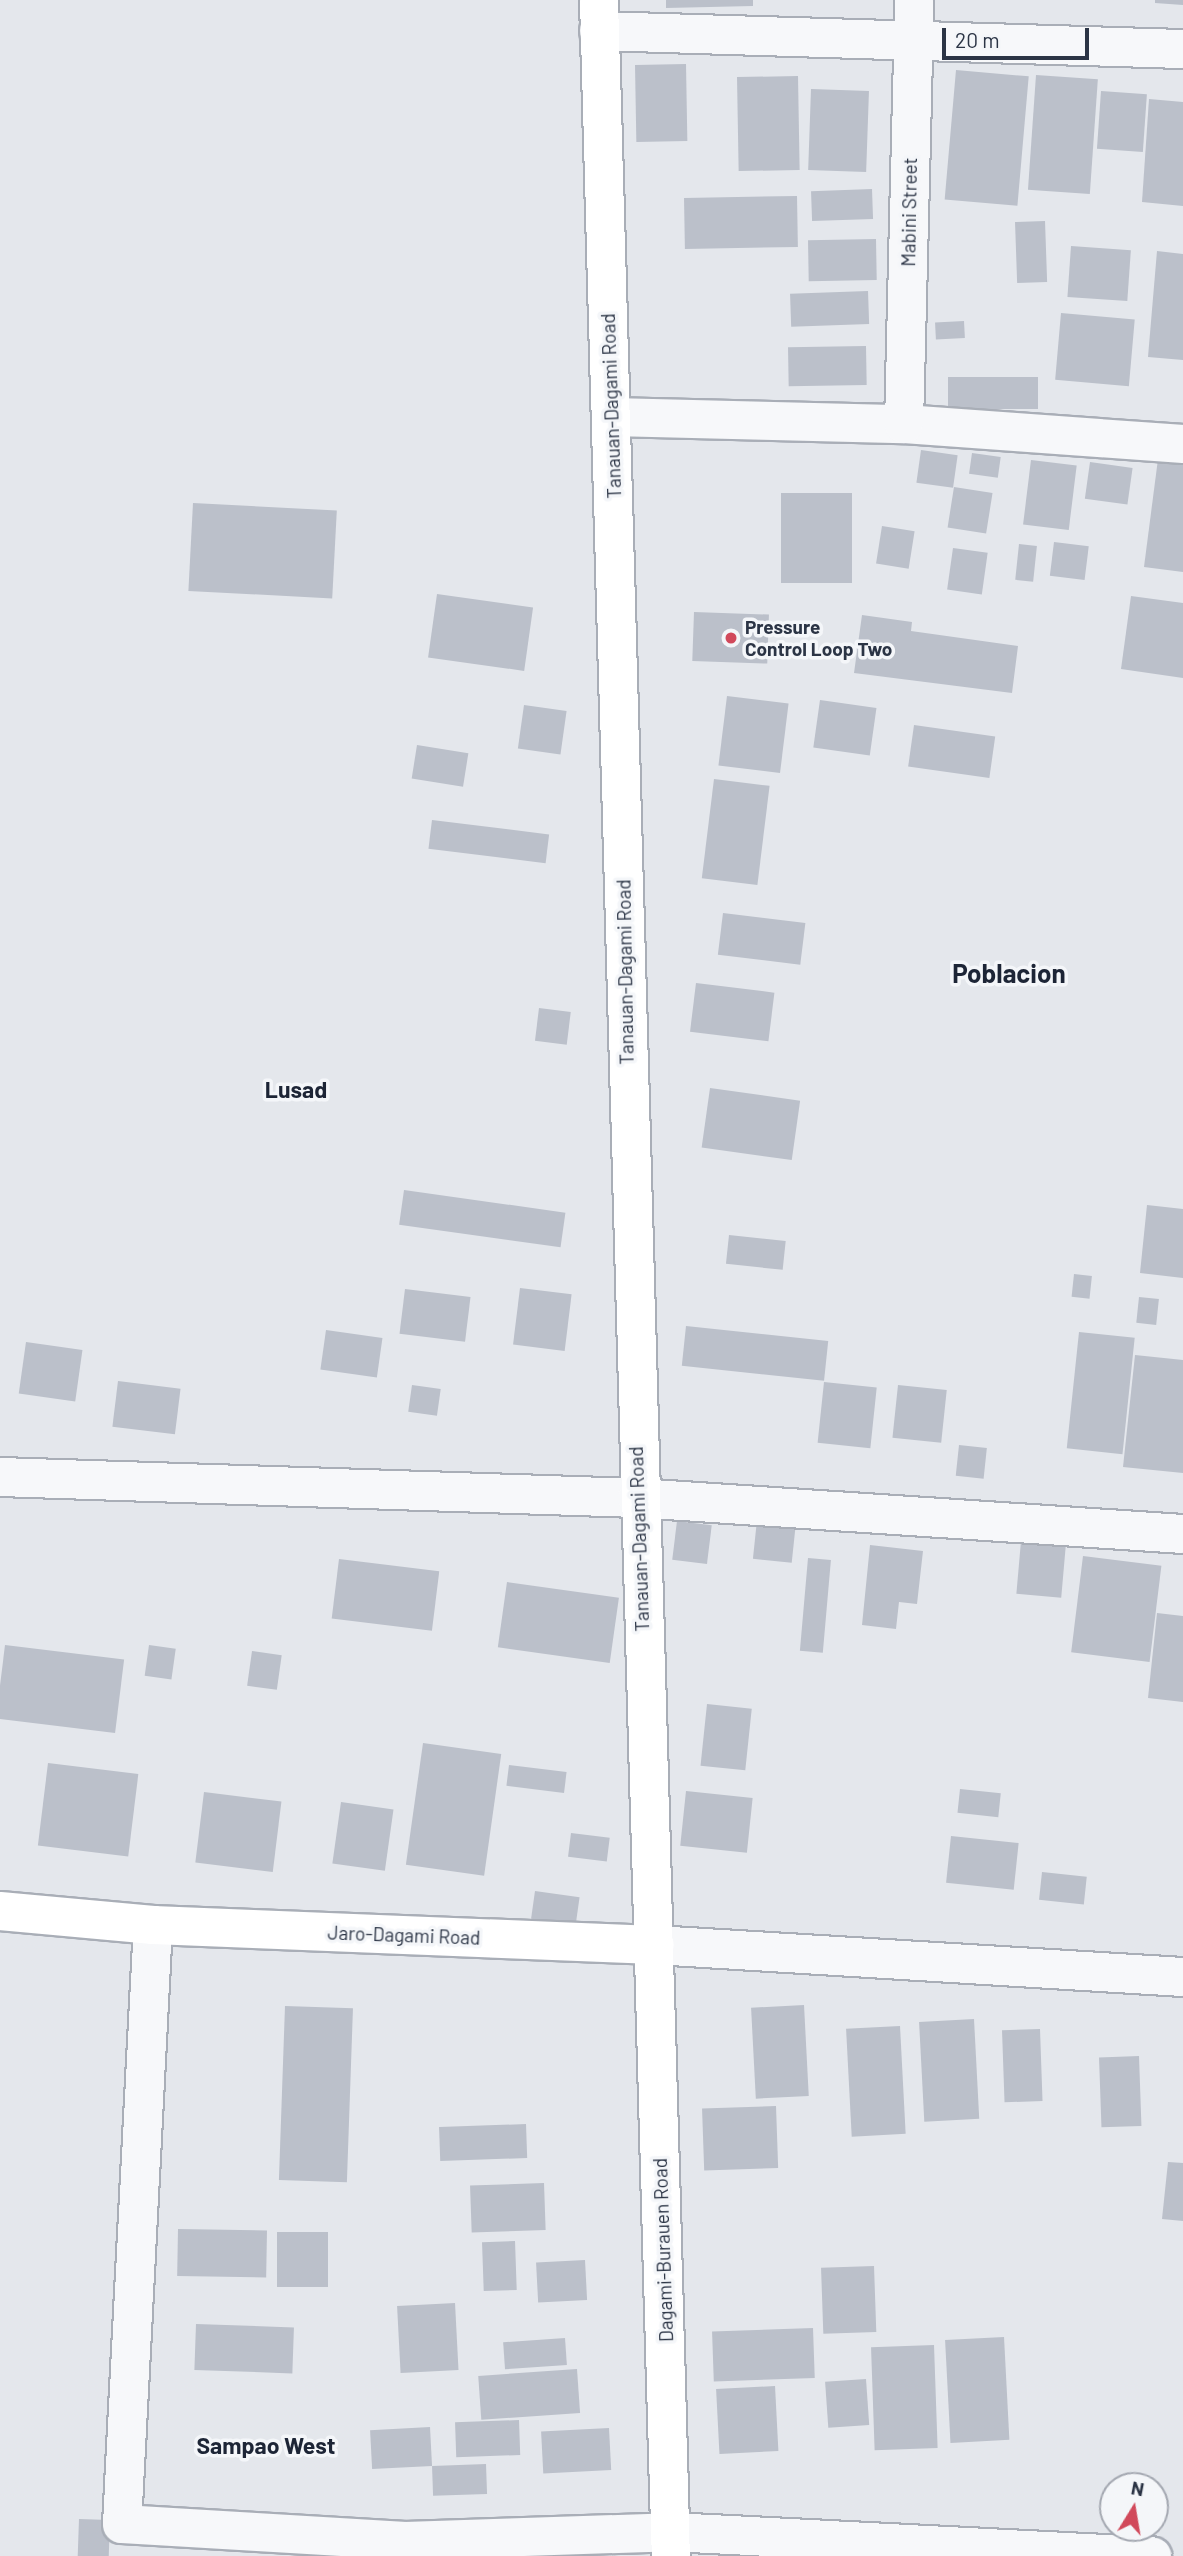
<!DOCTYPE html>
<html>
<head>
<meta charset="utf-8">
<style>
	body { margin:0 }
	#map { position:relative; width:1183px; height:2556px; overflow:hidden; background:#e4e7ec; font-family:Barlow,sans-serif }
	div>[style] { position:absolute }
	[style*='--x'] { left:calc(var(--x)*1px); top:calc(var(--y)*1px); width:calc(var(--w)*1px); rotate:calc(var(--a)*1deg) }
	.building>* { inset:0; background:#bbc0ca; transform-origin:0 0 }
	.roads { filter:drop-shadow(2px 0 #a9aeb7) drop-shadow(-2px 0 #a9aeb7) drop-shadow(0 2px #a9aeb7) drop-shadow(0 -2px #a9aeb7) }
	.street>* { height:38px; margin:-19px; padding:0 19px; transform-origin:19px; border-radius:19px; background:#f7f8fa }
	.secondary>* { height:38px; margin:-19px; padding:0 19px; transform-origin:19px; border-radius:19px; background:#fff }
	.primary>* { height:38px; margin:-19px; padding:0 19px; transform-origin:19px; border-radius:19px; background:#fff }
	.dots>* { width:19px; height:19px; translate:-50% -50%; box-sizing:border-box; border:4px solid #f4f6f9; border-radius:50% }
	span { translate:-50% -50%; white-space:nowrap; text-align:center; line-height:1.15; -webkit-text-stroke:7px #f4f6f9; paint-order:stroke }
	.street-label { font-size:19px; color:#2b3445 }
	.poi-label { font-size:19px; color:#2b3445; font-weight:700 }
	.left { translate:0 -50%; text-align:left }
	.quarter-label { font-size:23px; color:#1d2536; font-weight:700 }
	.district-label { font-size:26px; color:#1d2536; font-weight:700 }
	.north { position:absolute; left:1099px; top:2472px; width:70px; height:70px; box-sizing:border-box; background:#f4f6f9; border:2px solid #a4a8b1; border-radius:50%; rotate:11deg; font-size:19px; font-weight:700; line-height:28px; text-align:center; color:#2b3445 }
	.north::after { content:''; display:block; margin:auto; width:24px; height:32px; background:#d1495b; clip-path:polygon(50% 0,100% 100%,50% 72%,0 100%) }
	.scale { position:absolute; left:942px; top:28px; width:147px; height:32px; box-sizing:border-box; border:4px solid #2b3445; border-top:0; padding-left:9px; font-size:21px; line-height:24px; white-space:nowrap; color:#2b3445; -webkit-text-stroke:5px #f4f6f9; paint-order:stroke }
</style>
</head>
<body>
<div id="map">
	<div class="building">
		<i style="clip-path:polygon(666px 0,753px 0,753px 6px,666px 8px)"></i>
		<i style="clip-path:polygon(1155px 0,1183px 0,1183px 5px,1155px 3px)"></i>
		<i style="left:686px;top:64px;width:77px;height:51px;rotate:89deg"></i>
		<i style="left:956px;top:70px;width:73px;height:130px;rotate:5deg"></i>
		<i style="left:1036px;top:75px;width:62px;height:115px;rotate:4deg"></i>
		<i style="left:798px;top:76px;width:94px;height:61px;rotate:89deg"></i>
		<i style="left:811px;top:89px;width:58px;height:81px;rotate:2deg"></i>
		<i style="left:1101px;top:91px;width:46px;height:58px;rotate:4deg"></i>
		<i style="clip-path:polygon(1149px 99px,1183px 102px,1183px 206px,1142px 202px)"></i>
		<i style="left:872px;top:189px;width:30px;height:61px;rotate:88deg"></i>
		<i style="left:797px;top:196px;width:51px;height:113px;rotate:89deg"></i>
		<i style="left:1045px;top:221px;width:61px;height:30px;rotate:88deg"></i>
		<i style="left:876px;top:239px;width:41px;height:68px;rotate:89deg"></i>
		<i style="left:1071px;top:246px;width:60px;height:51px;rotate:4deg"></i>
		<i style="clip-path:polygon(1157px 251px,1183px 254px,1183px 360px,1148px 357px)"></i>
		<i style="left:868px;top:291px;width:33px;height:78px;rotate:88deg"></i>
		<i style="left:1061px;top:313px;width:74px;height:67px;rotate:5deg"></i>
		<i style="left:964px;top:321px;width:17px;height:29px;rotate:87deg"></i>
		<i style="left:866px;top:346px;width:39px;height:78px;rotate:89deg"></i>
		<i style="left:1038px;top:377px;width:32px;height:90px;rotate:90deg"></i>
		<i style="left:921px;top:450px;width:37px;height:33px;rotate:8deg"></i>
		<i style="left:972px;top:453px;width:29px;height:21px;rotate:8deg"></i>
		<i style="clip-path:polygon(1158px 459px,1183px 462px,1183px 572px,1144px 567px)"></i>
		<i style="left:1031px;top:460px;width:46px;height:65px;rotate:7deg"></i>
		<i style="left:1090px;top:462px;width:43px;height:37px;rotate:8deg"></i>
		<i style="left:954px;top:487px;width:39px;height:41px;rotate:9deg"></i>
		<i style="left:781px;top:493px;width:71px;height:90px"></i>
		<i style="left:193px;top:503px;width:144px;height:88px;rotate:3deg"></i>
		<i style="left:882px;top:526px;width:33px;height:38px;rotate:9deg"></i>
		<i style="left:1054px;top:542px;width:35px;height:34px;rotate:7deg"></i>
		<i style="left:1019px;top:544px;width:18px;height:36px;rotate:6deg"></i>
		<i style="left:953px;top:548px;width:35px;height:42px;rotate:8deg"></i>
		<i style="left:437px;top:594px;width:97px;height:64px;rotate:8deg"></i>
		<i style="clip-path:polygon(1131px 596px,1183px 603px,1183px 678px,1121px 669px)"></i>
		<i style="left:694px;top:612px;width:75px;height:49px;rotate:2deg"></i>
		<i style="clip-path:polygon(862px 615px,912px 622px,911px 631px,1018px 646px,1012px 693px,854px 673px)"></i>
		<i style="left:727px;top:696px;width:62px;height:70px;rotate:7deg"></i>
		<i style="left:820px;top:700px;width:57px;height:48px;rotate:8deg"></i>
		<i style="left:524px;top:705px;width:43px;height:44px;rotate:8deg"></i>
		<i style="left:914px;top:725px;width:82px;height:42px;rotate:8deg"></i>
		<i style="left:417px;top:745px;width:52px;height:34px;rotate:9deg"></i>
		<i style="left:714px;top:779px;width:56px;height:100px;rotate:7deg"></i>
		<i style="left:432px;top:820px;width:118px;height:29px;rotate:7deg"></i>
		<i style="left:723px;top:913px;width:83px;height:42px;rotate:7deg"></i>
		<i style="left:696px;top:983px;width:79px;height:49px;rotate:7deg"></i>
		<i style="left:539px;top:1008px;width:32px;height:33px;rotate:7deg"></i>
		<i style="left:710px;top:1088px;width:91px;height:60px;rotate:8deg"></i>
		<i style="left:404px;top:1190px;width:163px;height:35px;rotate:8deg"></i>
		<i style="clip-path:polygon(1147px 1205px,1183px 1209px,1183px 1278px,1140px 1273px)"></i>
		<i style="left:729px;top:1235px;width:57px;height:29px;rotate:6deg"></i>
		<i style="left:1074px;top:1274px;width:18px;height:23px;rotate:6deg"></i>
		<i style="left:520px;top:1288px;width:52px;height:57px;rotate:7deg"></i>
		<i style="left:405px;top:1289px;width:66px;height:45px;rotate:7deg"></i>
		<i style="left:1139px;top:1297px;width:20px;height:26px;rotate:6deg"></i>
		<i style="left:686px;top:1326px;width:143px;height:40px;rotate:6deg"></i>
		<i style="left:326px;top:1330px;width:57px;height:40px;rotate:8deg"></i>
		<i style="left:1079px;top:1332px;width:56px;height:117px;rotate:6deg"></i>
		<i style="left:26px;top:1342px;width:57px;height:52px;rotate:8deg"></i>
		<i style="clip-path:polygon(1135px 1355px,1183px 1360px,1183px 1473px,1123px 1467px)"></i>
		<i style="left:118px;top:1381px;width:63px;height:46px;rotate:7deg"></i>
		<i style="left:824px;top:1382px;width:53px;height:61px;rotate:6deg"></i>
		<i style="left:412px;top:1385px;width:29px;height:27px;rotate:8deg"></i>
		<i style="left:898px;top:1385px;width:49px;height:53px;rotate:6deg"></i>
		<i style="left:959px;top:1445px;width:28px;height:31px;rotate:6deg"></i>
		<i style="left:757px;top:1520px;width:39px;height:39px;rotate:6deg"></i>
		<i style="left:677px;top:1521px;width:35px;height:39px;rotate:7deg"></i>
		<i style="left:1021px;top:1541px;width:45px;height:53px;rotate:5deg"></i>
		<i style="clip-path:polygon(870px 1545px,923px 1551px,917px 1604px,899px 1602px,896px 1629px,862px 1625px)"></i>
		<i style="left:1083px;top:1556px;width:79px;height:97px;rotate:7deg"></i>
		<i style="left:808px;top:1558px;width:23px;height:93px;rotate:5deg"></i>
		<i style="left:339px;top:1559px;width:101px;height:60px;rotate:7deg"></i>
		<i style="left:507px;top:1582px;width:113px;height:66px;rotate:8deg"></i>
		<i style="clip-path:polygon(1157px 1613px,1183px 1616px,1183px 1702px,1148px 1698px)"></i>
		<i style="left:5px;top:1645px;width:120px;height:74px;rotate:7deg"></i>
		<i style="left:149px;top:1645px;width:27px;height:31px;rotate:8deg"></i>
		<i style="left:252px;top:1651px;width:30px;height:35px;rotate:8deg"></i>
		<i style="left:707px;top:1704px;width:45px;height:62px;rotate:6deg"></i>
		<i style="left:423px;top:1743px;width:79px;height:123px;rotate:8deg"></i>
		<i style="left:48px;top:1763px;width:91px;height:83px;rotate:7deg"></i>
		<i style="left:509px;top:1765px;width:58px;height:21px;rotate:7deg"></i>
		<i style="left:960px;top:1789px;width:41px;height:24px;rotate:6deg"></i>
		<i style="left:686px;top:1791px;width:67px;height:55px;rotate:6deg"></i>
		<i style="left:204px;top:1792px;width:78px;height:71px;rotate:7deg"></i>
		<i style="left:341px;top:1802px;width:53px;height:62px;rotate:8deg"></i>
		<i style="left:571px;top:1833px;width:39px;height:24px;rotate:7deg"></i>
		<i style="left:951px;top:1836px;width:68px;height:47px;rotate:6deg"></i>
		<i style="left:1042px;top:1872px;width:45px;height:28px;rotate:6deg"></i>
		<i style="left:535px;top:1891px;width:45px;height:28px;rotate:8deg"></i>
		<i style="left:804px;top:2005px;width:91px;height:53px;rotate:87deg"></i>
		<i style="left:285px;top:2006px;width:68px;height:174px;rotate:2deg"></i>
		<i style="left:974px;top:2019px;width:100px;height:55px;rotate:87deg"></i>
		<i style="left:900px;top:2026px;width:108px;height:54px;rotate:87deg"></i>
		<i style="left:1040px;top:2029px;width:72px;height:38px;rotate:88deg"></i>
		<i style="left:1139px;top:2056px;width:70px;height:40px;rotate:88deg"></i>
		<i style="left:776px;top:2106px;width:62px;height:74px;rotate:88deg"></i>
		<i style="left:526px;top:2124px;width:34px;height:87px;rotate:88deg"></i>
		<i style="clip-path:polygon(1168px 2162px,1183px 2163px,1183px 2221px,1162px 2219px)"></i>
		<i style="left:544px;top:2183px;width:47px;height:74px;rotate:88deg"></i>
		<i style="left:178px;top:2229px;width:89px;height:47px;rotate:1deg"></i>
		<i style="left:277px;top:2232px;width:51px;height:55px"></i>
		<i style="left:515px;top:2241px;width:49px;height:33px;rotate:88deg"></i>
		<i style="left:585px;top:2260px;width:40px;height:49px;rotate:87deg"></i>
		<i style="left:874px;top:2266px;width:66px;height:53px;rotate:88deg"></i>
		<i style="left:455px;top:2303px;width:67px;height:58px;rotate:87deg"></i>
		<i style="left:196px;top:2324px;width:98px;height:46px;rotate:2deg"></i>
		<i style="left:813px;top:2328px;width:50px;height:101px;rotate:88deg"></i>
		<i style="left:1004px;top:2337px;width:103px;height:59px;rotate:87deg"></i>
		<i style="left:565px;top:2338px;width:27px;height:62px;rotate:86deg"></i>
		<i style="left:934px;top:2345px;width:103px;height:63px;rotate:88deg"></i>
		<i style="left:577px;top:2369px;width:44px;height:99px;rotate:86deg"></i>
		<i style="left:866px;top:2379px;width:46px;height:41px;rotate:86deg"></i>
		<i style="left:775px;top:2386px;width:65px;height:59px;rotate:87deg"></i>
		<i style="left:519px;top:2420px;width:35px;height:64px;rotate:88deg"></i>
		<i style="left:430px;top:2427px;width:39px;height:60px;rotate:87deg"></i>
		<i style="left:609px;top:2428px;width:42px;height:68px;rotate:87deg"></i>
		<i style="left:486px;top:2464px;width:30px;height:54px;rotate:88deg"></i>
		<i style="left:79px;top:2519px;width:31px;height:37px;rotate:2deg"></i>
	</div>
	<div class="roads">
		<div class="street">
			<i style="--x:599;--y:31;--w:584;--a:1.77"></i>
			<i style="--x:612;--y:417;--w:292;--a:1.4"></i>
			<i style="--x:904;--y:424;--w:280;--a:4.1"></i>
			<i style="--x:904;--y:424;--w:424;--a:-88.6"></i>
			<i style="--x:0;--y:1477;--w:637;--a:1.89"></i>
			<i style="--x:637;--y:1498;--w:547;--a:3.77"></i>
			<i style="--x:153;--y:1925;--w:600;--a:92.96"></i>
			<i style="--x:122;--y:2524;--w:284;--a:3.4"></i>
			<i style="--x:405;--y:2541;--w:266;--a:-1.9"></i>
			<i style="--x:671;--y:2532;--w:482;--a:2.9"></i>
			<i style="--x:655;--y:1945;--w:529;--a:3.47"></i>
		</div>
		<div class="secondary">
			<i style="--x:0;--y:1911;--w:154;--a:5.2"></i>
			<i style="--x:153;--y:1925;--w:502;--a:2.28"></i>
		</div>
		<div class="primary">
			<i style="--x:599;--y:0;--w:2557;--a:88.39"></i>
		</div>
	</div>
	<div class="dots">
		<i style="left:731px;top:638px;background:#d1495b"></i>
	</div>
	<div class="street-label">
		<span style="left:909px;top:212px;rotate:-89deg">Mabini Street</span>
		<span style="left:611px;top:406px;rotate:-92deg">Tanauan-Dagami Road</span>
		<span style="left:625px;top:972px;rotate:-91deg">Tanauan-Dagami Road</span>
		<span style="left:639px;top:1539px;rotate:-92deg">Tanauan-Dagami Road</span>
		<span style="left:404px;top:1935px;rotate:2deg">Jaro-Dagami Road</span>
		<span style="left:663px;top:2250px;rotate:-92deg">Dagami-Burauen Road</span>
	</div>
	<div class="poi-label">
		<span class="left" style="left:745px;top:638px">Pressure<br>Control Loop Two</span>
	</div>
	<div class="quarter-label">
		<span style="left:296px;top:1089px">Lusad</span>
		<span style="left:266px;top:2445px">Sampao West</span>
	</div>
	<div class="district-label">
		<span style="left:1009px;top:973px">Poblacion</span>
	</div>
	<div class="north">N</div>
	<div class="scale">20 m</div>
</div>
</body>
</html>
